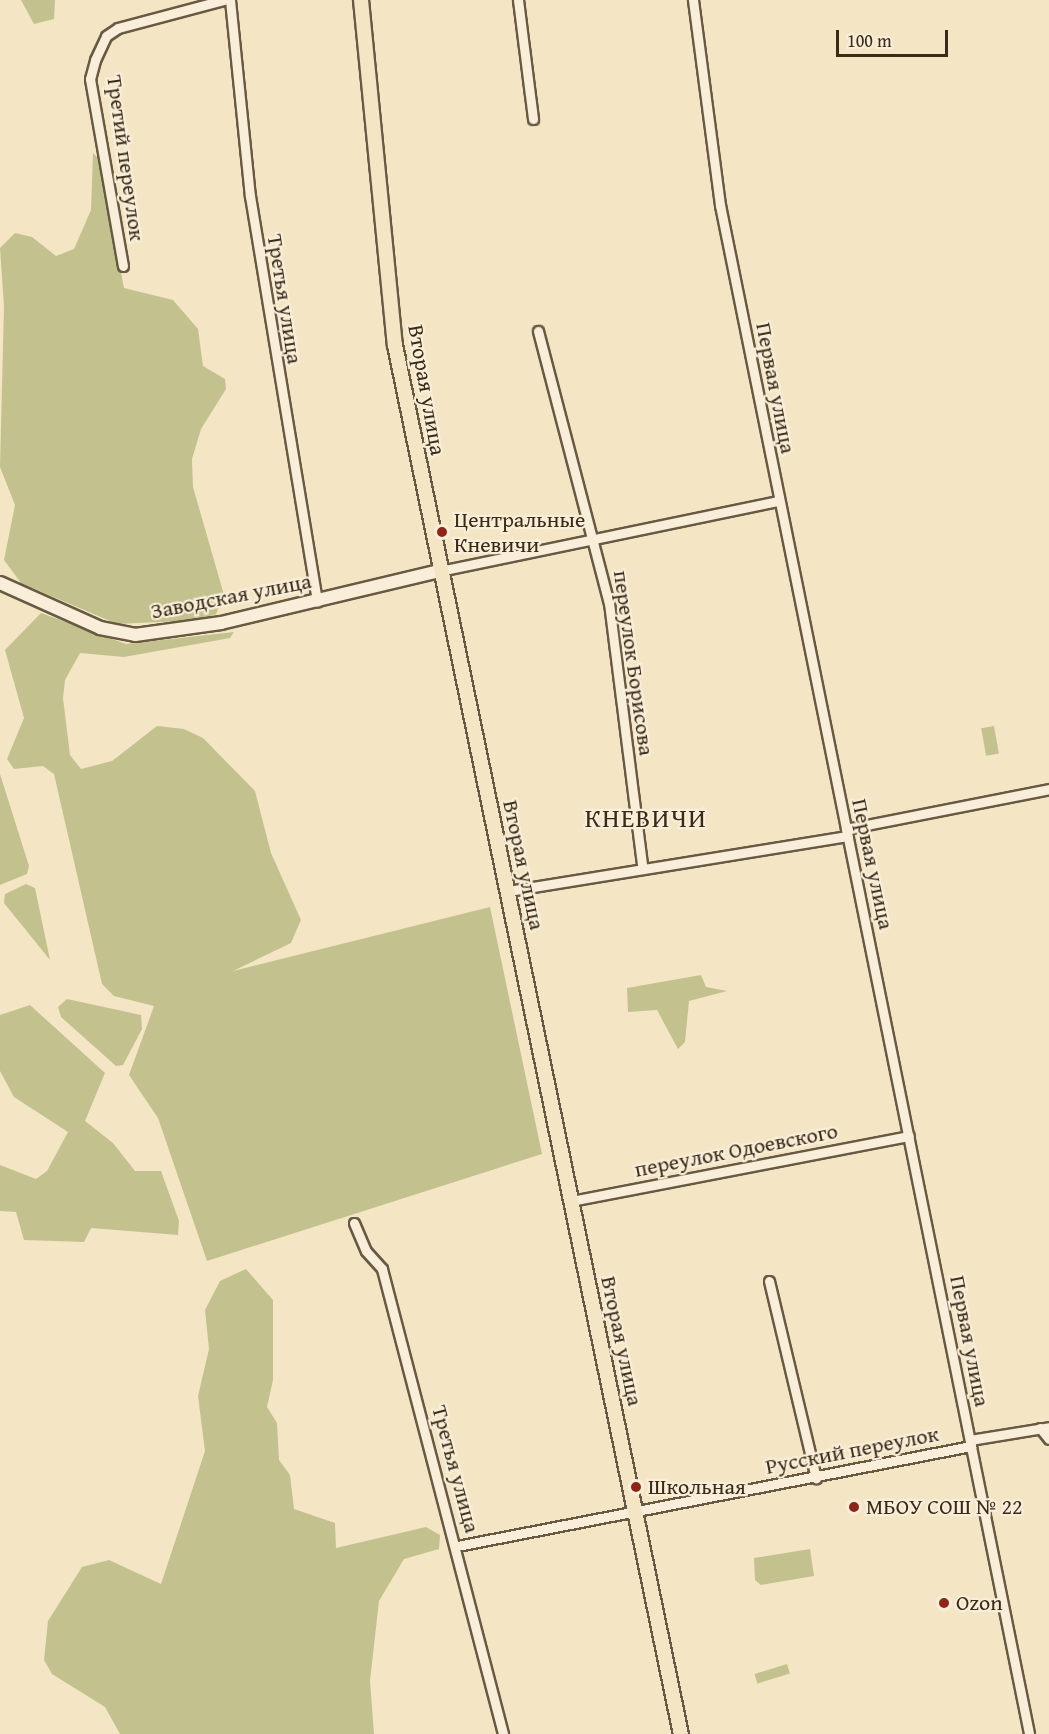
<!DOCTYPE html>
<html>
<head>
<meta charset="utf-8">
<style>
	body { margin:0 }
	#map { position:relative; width:1049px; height:1734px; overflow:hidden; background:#f4e5c4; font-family:"Gentium Book Plus",serif }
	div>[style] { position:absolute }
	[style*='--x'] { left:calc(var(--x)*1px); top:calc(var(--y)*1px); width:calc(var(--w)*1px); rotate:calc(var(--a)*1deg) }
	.green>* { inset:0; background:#c3c28f; transform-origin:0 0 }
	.roads { filter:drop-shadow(2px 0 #685a42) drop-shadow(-2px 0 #685a42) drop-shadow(0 2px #685a42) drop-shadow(0 -2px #685a42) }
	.street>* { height:9px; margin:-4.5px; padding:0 4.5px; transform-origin:4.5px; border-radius:4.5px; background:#f8eed9 }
	.secondary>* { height:12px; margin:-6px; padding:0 6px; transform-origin:6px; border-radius:6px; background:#f8eed9 }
	.primary>* { height:14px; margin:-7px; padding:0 7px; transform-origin:7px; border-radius:7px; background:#f4e5c4 }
	.dots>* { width:16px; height:16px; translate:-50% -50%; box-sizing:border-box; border:3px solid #f8eed9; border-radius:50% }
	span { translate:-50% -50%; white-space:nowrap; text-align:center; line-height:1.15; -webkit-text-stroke:4.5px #f8eed9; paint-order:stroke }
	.street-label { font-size:22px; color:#3a2b17 }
	.poi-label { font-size:22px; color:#3a2b17 }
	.left { translate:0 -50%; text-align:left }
	.quarter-label { font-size:26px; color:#3a2b17; letter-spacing:1.5px }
	.scale { position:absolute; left:836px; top:30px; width:112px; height:27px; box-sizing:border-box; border:3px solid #3a2b17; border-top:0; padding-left:8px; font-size:18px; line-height:21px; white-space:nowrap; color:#3a2b17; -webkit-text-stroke:4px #f8eed9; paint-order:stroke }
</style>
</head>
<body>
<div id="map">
	<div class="green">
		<i style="clip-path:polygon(21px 0,55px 0,54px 19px,34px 24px)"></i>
		<i style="clip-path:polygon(93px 153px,99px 159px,124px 288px,173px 300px,198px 329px,203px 366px,225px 379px,226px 389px,201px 429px,192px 459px,193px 487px,224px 595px,216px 614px,200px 620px,117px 624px,21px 583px,4px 560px,15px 505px,0 467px,4px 306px,0 248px,15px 233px,32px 237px,56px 256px,74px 249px,91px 210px)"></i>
		<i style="clip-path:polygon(41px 613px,126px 644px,234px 632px,230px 638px,124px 657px,80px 653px,65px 680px,63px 698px,70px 755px,81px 769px,112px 761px,157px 726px,184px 729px,203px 738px,255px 791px,271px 853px,301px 920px,291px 943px,233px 971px,490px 907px,542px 1154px,207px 1261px,158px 1118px,129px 1075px,154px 1006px,114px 996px,102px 984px,54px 774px,43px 766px,14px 769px,7px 759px,24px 718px,5px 650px)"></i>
		<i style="left:994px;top:726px;width:28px;height:13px;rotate:80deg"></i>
		<i style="clip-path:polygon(0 774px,29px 866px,27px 874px,0 885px)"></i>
		<i style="clip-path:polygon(26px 884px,35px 888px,50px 960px,4px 903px,5px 894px)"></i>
		<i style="clip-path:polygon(701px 975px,706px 987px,727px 991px,689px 1001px,685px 1042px,678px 1049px,657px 1010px,628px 1012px,627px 988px)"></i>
		<i style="clip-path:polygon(67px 999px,141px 1015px,142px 1029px,123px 1065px,116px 1066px,61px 1017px,58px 1007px)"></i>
		<i style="clip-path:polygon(30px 1005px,105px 1073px,85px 1121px,113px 1143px,135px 1171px,161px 1171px,179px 1221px,178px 1235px,91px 1228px,84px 1242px,24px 1240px,16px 1212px,0 1211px,0 1165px,36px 1179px,47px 1171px,68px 1132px,14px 1097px,0 1071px,0 1015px)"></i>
		<i style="clip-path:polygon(246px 1269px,273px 1300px,273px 1380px,267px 1407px,277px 1423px,279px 1460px,290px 1475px,294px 1509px,335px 1523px,336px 1548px,426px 1527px,440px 1535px,439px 1549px,404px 1559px,379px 1601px,370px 1681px,374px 1734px,120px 1734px,105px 1707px,52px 1674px,44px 1660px,48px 1621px,82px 1567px,109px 1560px,161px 1584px,205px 1451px,198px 1396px,209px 1349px,205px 1310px,220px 1281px)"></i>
		<i style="clip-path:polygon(810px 1549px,814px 1576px,761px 1585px,755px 1580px,754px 1558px)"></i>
		<i style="left:787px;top:1664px;width:10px;height:34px;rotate:73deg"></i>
	</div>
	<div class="roads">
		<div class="street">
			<i style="--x:230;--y:0;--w:197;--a:84.2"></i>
			<i style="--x:250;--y:196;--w:411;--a:80.6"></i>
			<i style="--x:518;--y:0;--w:120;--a:82.8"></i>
			<i style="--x:693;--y:0;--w:207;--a:82.5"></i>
			<i style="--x:720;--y:205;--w:1560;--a:78.57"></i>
			<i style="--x:123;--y:266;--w:190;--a:-100"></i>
			<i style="--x:90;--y:79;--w:20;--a:-75"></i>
			<i style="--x:95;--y:60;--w:26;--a:-65"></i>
			<i style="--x:106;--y:36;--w:14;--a:-34"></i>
			<i style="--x:118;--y:28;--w:109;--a:-14.9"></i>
			<i style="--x:538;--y:331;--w:281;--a:75.4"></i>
			<i style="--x:609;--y:603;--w:264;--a:82.8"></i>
			<i style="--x:440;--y:571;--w:346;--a:-11.7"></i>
			<i style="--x:846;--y:829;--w:207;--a:-11.1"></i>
			<i style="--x:508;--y:891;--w:344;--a:-9.2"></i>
			<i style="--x:571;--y:1201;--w:344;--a:-10.9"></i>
			<i style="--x:354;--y:1223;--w:30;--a:67"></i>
			<i style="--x:366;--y:1251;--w:24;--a:48"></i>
			<i style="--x:382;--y:1269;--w:480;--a:75.4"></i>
			<i style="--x:769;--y:1281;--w:203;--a:76.6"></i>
			<i style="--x:1040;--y:1428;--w:14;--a:51"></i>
			<i style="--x:970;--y:1440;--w:80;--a:-9.3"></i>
			<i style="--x:457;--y:1546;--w:524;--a:-11.01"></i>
		</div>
		<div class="secondary">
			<i style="--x:0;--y:583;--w:110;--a:24.2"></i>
			<i style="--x:100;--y:628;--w:36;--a:11"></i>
			<i style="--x:135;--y:635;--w:87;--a:-7.9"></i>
			<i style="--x:221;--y:623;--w:225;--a:-13.4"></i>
		</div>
		<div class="primary">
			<i style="--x:361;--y:0;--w:347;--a:84.4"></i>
			<i style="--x:395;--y:345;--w:1418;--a:78.37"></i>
		</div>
	</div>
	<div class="dots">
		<i style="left:442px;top:532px;background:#8f2418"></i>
		<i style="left:636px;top:1487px;background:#8f2418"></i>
		<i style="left:854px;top:1507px;background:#8f2418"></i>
		<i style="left:944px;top:1603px;background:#8f2418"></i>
	</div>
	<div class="street-label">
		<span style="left:126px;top:158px;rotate:82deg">Третий переулок</span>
		<span style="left:285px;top:299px;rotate:81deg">Третья улица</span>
		<span style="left:776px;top:388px;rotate:79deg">Первая улица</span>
		<span style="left:427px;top:390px;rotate:80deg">Вторая улица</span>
		<span style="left:231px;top:596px;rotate:-11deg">Заводская улица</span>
		<span style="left:634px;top:663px;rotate:82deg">переулок Борисова</span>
		<span style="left:873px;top:864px;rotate:78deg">Первая улица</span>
		<span style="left:524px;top:865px;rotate:78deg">Вторая улица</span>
		<span style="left:736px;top:1150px;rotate:-11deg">переулок Одоевского</span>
		<span style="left:622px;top:1341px;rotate:78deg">Вторая улица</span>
		<span style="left:970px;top:1341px;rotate:79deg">Первая улица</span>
		<span style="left:852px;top:1450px;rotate:-11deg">Русский переулок</span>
		<span style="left:456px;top:1469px;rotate:75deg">Третья улица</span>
	</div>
	<div class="poi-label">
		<span class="left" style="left:454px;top:532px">Центральные<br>Кневичи</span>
		<span class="left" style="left:648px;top:1487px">Школьная</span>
		<span class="left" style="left:866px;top:1507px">МБОУ СОШ № 22</span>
		<span class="left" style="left:956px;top:1603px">Ozon</span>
	</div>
	<div class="quarter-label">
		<span style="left:646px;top:818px">КНЕВИЧИ</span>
	</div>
	<div class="scale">100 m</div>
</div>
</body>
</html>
